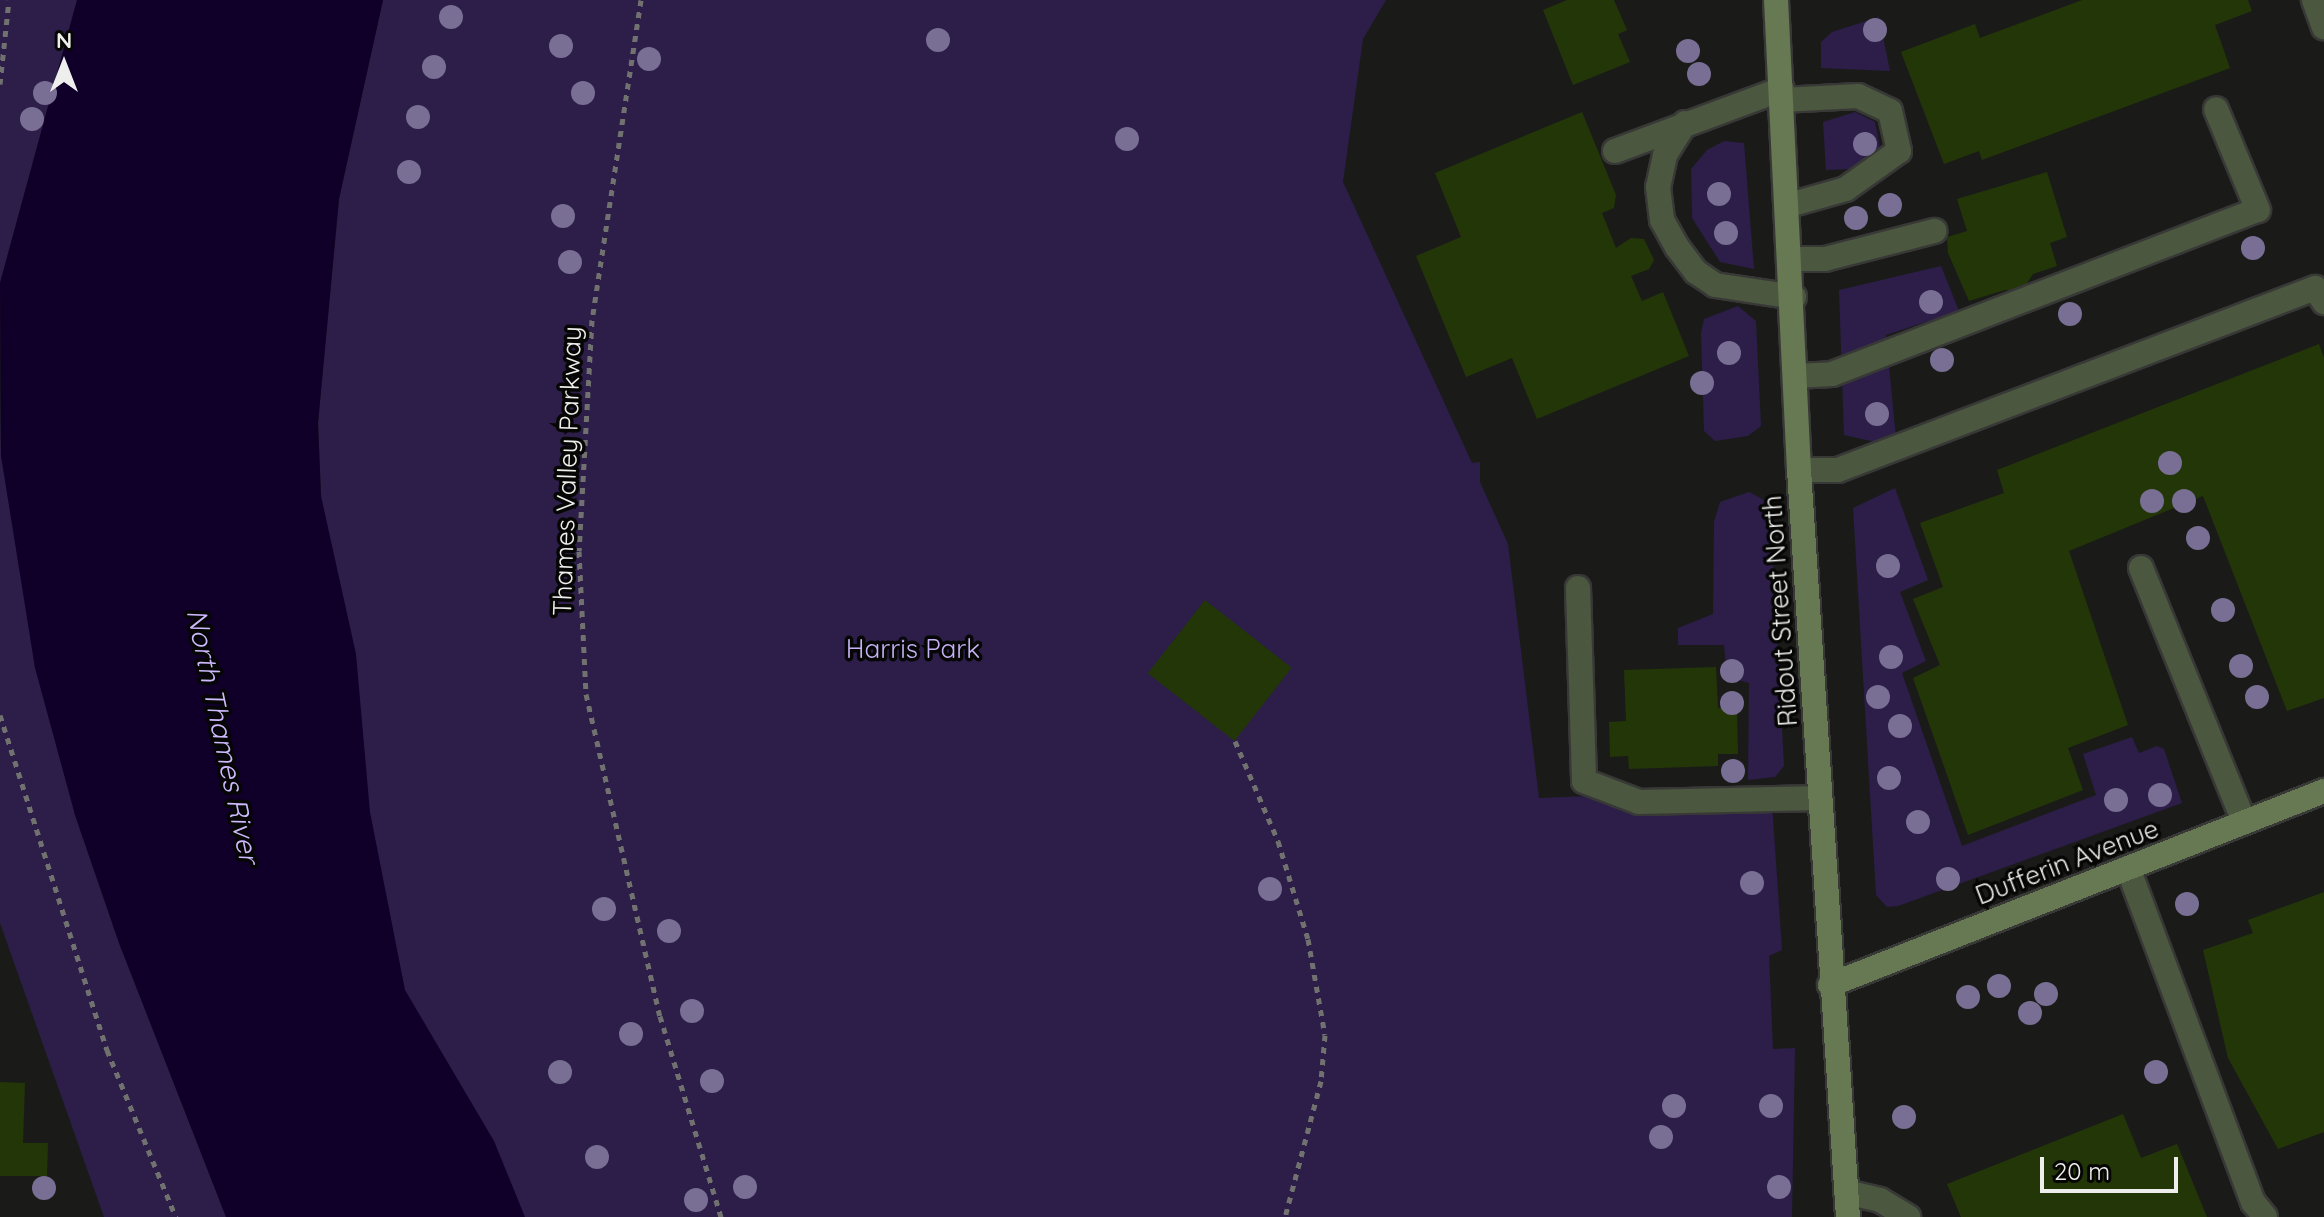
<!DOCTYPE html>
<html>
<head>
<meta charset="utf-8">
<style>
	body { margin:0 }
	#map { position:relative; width:2324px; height:1217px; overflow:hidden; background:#1a1b19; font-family:Quicksand,sans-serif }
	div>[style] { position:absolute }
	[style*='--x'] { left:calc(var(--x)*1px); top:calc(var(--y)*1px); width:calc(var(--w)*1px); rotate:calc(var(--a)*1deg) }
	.green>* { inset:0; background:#2c1e48 }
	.water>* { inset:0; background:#100029 }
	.building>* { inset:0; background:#233608; transform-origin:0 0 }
	.path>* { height:5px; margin-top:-2.5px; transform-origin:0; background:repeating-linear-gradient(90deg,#717270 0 6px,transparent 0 12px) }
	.roads { filter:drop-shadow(2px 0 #383937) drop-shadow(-2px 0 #383937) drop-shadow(0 2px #383937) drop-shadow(0 -2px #383937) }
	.lane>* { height:24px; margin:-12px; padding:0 12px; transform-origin:12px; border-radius:12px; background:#4b573f }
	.secondary>* { height:24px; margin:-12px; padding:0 12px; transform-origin:12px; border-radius:12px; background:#667952 }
	.trees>* { width:24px; height:24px; margin:-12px; border-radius:50%; background:#796e93 }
	span { translate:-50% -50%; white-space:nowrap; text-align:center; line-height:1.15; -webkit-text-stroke:7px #060605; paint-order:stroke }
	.street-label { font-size:26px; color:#eeefed }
	.park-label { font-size:26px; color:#c6b2f6 }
	.water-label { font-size:28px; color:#cdb9fe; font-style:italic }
	.north { position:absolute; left:24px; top:24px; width:80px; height:80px; -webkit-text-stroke:6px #060605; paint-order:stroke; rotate:0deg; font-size:22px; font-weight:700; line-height:32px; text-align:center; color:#eeefed }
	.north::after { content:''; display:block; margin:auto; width:28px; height:36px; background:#eeefed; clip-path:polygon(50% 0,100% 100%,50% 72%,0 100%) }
	.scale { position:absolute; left:2040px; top:1157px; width:138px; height:36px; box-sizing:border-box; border:4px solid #eeefed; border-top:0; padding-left:10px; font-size:24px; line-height:28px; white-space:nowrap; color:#eeefed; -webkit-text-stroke:6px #060605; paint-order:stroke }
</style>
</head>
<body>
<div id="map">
	<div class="green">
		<i style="clip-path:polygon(0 0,77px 0,0 283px)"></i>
		<i style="clip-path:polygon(383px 0,1386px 0,1363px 39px,1343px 182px,1472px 463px,1480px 462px,1480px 482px,1508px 544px,1539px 798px,1771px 789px,1782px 950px,1769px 956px,1773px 1049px,1795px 1048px,1792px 1217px,490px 1217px,358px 904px,321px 496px,318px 423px,339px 199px)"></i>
		<i style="clip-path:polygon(1879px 17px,1890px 71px,1821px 68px,1821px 42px,1832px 32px)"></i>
		<i style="clip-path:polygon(1855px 112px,1875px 122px,1880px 148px,1850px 169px,1826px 170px,1823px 122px)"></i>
		<i style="clip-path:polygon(1724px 141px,1744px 143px,1754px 269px,1720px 262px,1692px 218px,1691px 169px,1707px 150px)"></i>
		<i style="clip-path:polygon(1941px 266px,1959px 311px,1886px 335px,1896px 438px,1880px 443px,1844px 435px,1839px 290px)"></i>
		<i style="clip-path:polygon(1738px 306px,1756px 321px,1761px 426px,1748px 436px,1715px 441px,1704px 431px,1701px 333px,1704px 319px)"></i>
		<i style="clip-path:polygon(0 389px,1px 456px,75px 815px,119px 943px,226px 1217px,104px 1217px,0 923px)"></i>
		<i style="clip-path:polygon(1895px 488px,1928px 580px,1900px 592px,1926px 661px,1902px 673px,1962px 846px,2096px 795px,2083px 754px,2132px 737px,2139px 753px,2157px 746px,2164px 749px,2182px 803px,1898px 906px,1887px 907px,1876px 895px,1853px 508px)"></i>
		<i style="clip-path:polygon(1749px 492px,1770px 503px,1784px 766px,1775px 777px,1748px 780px,1749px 683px,1727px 677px,1724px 645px,1678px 645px,1678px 628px,1713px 614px,1714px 522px,1720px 502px)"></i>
	</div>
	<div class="water">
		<i style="clip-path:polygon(77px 0,383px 0,339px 199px,318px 423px,321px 496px,356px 654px,370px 812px,405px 990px,494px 1141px,525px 1217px,226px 1217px,119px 943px,75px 815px,35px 668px,1px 456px,0 283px)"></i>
	</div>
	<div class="building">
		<i style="clip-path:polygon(1567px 0,1614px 0,1627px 30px,1618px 34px,1630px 62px,1573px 85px,1543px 10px)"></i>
		<i style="clip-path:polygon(2082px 0,2248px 0,2252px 11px,2215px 25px,2230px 68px,1982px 160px,1979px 151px,1944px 164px,1901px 52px,1975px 24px,1980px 38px)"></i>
		<i style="clip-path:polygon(1582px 112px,1616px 195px,1614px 208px,1602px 213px,1616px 248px,1631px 238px,1644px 239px,1654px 260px,1649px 269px,1631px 276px,1642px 301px,1663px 292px,1689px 356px,1537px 419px,1512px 358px,1466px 377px,1416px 256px,1461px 237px,1435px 173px)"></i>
		<i style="clip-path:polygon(2047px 172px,2067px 237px,2050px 243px,2057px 266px,2033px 274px,2022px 291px,2005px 290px,1969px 301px,1948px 253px,1947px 237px,1967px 231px,1957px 199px)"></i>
		<i style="clip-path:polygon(2319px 344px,2324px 358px,2324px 698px,2287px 711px,2203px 496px,2069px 551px,2128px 725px,2068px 748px,2083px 790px,1968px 835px,1913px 678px,1940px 665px,1913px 599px,1943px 587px,1920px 523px,2004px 493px,1997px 470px)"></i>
		<i style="left:1205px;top:600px;width:110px;height:93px;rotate:38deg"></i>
		<i style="clip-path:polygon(1716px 667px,1718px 708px,1737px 707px,1738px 754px,1718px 754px,1718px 766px,1629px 769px,1628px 756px,1610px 757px,1609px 722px,1626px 721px,1624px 670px)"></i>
		<i style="clip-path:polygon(2324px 892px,2324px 1132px,2278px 1149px,2228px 1058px,2203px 950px,2253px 933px,2248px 920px)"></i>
		<i style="clip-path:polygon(0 1082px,25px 1083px,23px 1143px,48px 1143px,47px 1176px,0 1176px)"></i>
		<i style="clip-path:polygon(2123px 1114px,2141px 1158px,2177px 1144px,2207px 1217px,1961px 1217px,1947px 1184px)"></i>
	</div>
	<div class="path">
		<i style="--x:641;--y:0;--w:324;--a:98.7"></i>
		<i style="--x:592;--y:320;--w:231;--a:93.2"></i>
		<i style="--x:579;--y:551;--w:143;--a:87.2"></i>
		<i style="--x:586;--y:694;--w:330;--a:77.1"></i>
		<i style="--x:660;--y:1016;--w:210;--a:73.1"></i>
		<i style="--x:0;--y:84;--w:84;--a:-83.9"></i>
		<i style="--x:0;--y:715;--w:352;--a:72.3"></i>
		<i style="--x:107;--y:1050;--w:181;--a:67.6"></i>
		<i style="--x:1235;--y:741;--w:109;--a:66.7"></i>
		<i style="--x:1278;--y:841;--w:102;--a:73"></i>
		<i style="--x:1308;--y:939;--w:97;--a:80"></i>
		<i style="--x:1325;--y:1035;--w:46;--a:95"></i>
		<i style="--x:1321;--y:1081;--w:141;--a:104.8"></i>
	</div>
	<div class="roads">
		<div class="lane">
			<i style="--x:2314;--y:0;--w:29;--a:70"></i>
			<i style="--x:1782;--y:100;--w:76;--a:-3"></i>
			<i style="--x:1858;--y:96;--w:35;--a:25"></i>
			<i style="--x:1890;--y:111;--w:41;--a:77.3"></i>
			<i style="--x:1899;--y:151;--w:65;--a:144.4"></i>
			<i style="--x:1846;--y:189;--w:59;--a:164.3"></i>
			<i style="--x:1685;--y:123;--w:38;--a:122"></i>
			<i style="--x:1665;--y:155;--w:33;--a:102"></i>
			<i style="--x:1658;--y:187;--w:33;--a:83"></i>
			<i style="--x:1662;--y:220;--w:31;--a:61"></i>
			<i style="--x:1677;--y:247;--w:31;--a:53"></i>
			<i style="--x:1696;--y:272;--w:23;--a:34"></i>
			<i style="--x:1715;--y:285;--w:80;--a:8.6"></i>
			<i style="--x:1615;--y:151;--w:178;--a:-20.4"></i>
			<i style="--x:1791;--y:259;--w:34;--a:0"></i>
			<i style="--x:1825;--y:259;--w:113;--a:-14.4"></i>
			<i style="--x:1796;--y:376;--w:36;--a:-3"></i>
			<i style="--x:1832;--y:374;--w:456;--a:-21.1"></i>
			<i style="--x:2258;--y:210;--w:109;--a:-112.6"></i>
			<i style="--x:1799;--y:470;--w:39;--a:0"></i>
			<i style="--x:1838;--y:470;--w:511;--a:-20.88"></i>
			<i style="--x:2315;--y:288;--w:17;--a:57"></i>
			<i style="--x:2141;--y:568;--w:274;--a:67.9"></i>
			<i style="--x:1578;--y:588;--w:193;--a:88.2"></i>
			<i style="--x:1584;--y:781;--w:59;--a:20.9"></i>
			<i style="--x:1639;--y:802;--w:181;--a:-1.3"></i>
			<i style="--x:2128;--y:868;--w:357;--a:69.5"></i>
			<i style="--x:2253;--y:1202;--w:19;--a:51"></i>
			<i style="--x:1846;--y:1192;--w:35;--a:13"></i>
			<i style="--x:1880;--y:1200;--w:33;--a:31"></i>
		</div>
		<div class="secondary">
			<i style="--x:1776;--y:0;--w:471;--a:87.2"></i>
			<i style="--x:1799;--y:470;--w:749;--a:86.25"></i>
			<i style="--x:1830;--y:985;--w:531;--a:-21.44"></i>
		</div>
	</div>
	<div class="trees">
		<i style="left:451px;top:17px"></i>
		<i style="left:1875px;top:30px"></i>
		<i style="left:938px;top:40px"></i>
		<i style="left:561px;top:46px"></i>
		<i style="left:1688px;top:51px"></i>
		<i style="left:649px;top:59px"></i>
		<i style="left:434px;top:67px"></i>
		<i style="left:1699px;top:74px"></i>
		<i style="left:45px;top:93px"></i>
		<i style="left:583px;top:93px"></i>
		<i style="left:418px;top:117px"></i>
		<i style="left:32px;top:119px"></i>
		<i style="left:1127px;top:139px"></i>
		<i style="left:1865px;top:144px"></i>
		<i style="left:409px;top:172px"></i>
		<i style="left:1719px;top:194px"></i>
		<i style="left:1890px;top:205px"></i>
		<i style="left:563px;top:216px"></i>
		<i style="left:1856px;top:218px"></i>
		<i style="left:1726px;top:233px"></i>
		<i style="left:2253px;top:248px"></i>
		<i style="left:570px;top:262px"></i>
		<i style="left:1931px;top:302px"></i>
		<i style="left:2070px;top:314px"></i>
		<i style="left:1729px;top:353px"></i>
		<i style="left:1942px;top:360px"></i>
		<i style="left:1702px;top:383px"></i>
		<i style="left:1877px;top:414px"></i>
		<i style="left:2170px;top:463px"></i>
		<i style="left:2152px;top:501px"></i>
		<i style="left:2184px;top:501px"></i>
		<i style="left:2198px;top:538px"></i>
		<i style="left:1888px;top:566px"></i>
		<i style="left:2223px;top:610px"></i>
		<i style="left:1891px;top:657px"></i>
		<i style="left:2241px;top:666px"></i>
		<i style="left:1732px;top:671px"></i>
		<i style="left:1878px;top:697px"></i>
		<i style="left:2257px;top:697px"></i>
		<i style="left:1732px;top:703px"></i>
		<i style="left:1900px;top:726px"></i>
		<i style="left:1733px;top:771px"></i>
		<i style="left:1889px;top:778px"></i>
		<i style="left:2160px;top:795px"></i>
		<i style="left:2116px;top:800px"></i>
		<i style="left:1918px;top:822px"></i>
		<i style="left:1948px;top:879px"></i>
		<i style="left:1752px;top:883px"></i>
		<i style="left:1270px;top:889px"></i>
		<i style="left:2187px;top:904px"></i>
		<i style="left:604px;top:909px"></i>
		<i style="left:669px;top:931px"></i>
		<i style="left:1999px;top:986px"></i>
		<i style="left:2046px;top:994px"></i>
		<i style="left:1968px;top:997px"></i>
		<i style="left:692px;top:1011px"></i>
		<i style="left:2030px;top:1013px"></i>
		<i style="left:631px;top:1034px"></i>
		<i style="left:560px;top:1072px"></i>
		<i style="left:2156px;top:1072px"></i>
		<i style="left:712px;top:1081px"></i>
		<i style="left:1674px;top:1106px"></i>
		<i style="left:1771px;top:1106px"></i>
		<i style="left:1904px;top:1117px"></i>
		<i style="left:1661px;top:1137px"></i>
		<i style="left:597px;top:1157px"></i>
		<i style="left:745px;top:1187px"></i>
		<i style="left:1779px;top:1187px"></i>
		<i style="left:44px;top:1188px"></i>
		<i style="left:696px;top:1200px"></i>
	</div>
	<div class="street-label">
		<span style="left:567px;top:471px;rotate:-88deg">Thames Valley Parkway</span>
		<span style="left:1780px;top:611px;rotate:-94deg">Ridout Street North</span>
		<span style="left:2067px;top:862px;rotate:-21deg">Dufferin Avenue</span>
	</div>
	<div class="park-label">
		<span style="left:913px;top:649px">Harris Park</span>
	</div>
	<div class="water-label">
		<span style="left:223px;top:736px;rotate:78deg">North Thames River</span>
	</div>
	<div class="north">N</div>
	<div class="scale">20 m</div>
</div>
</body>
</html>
